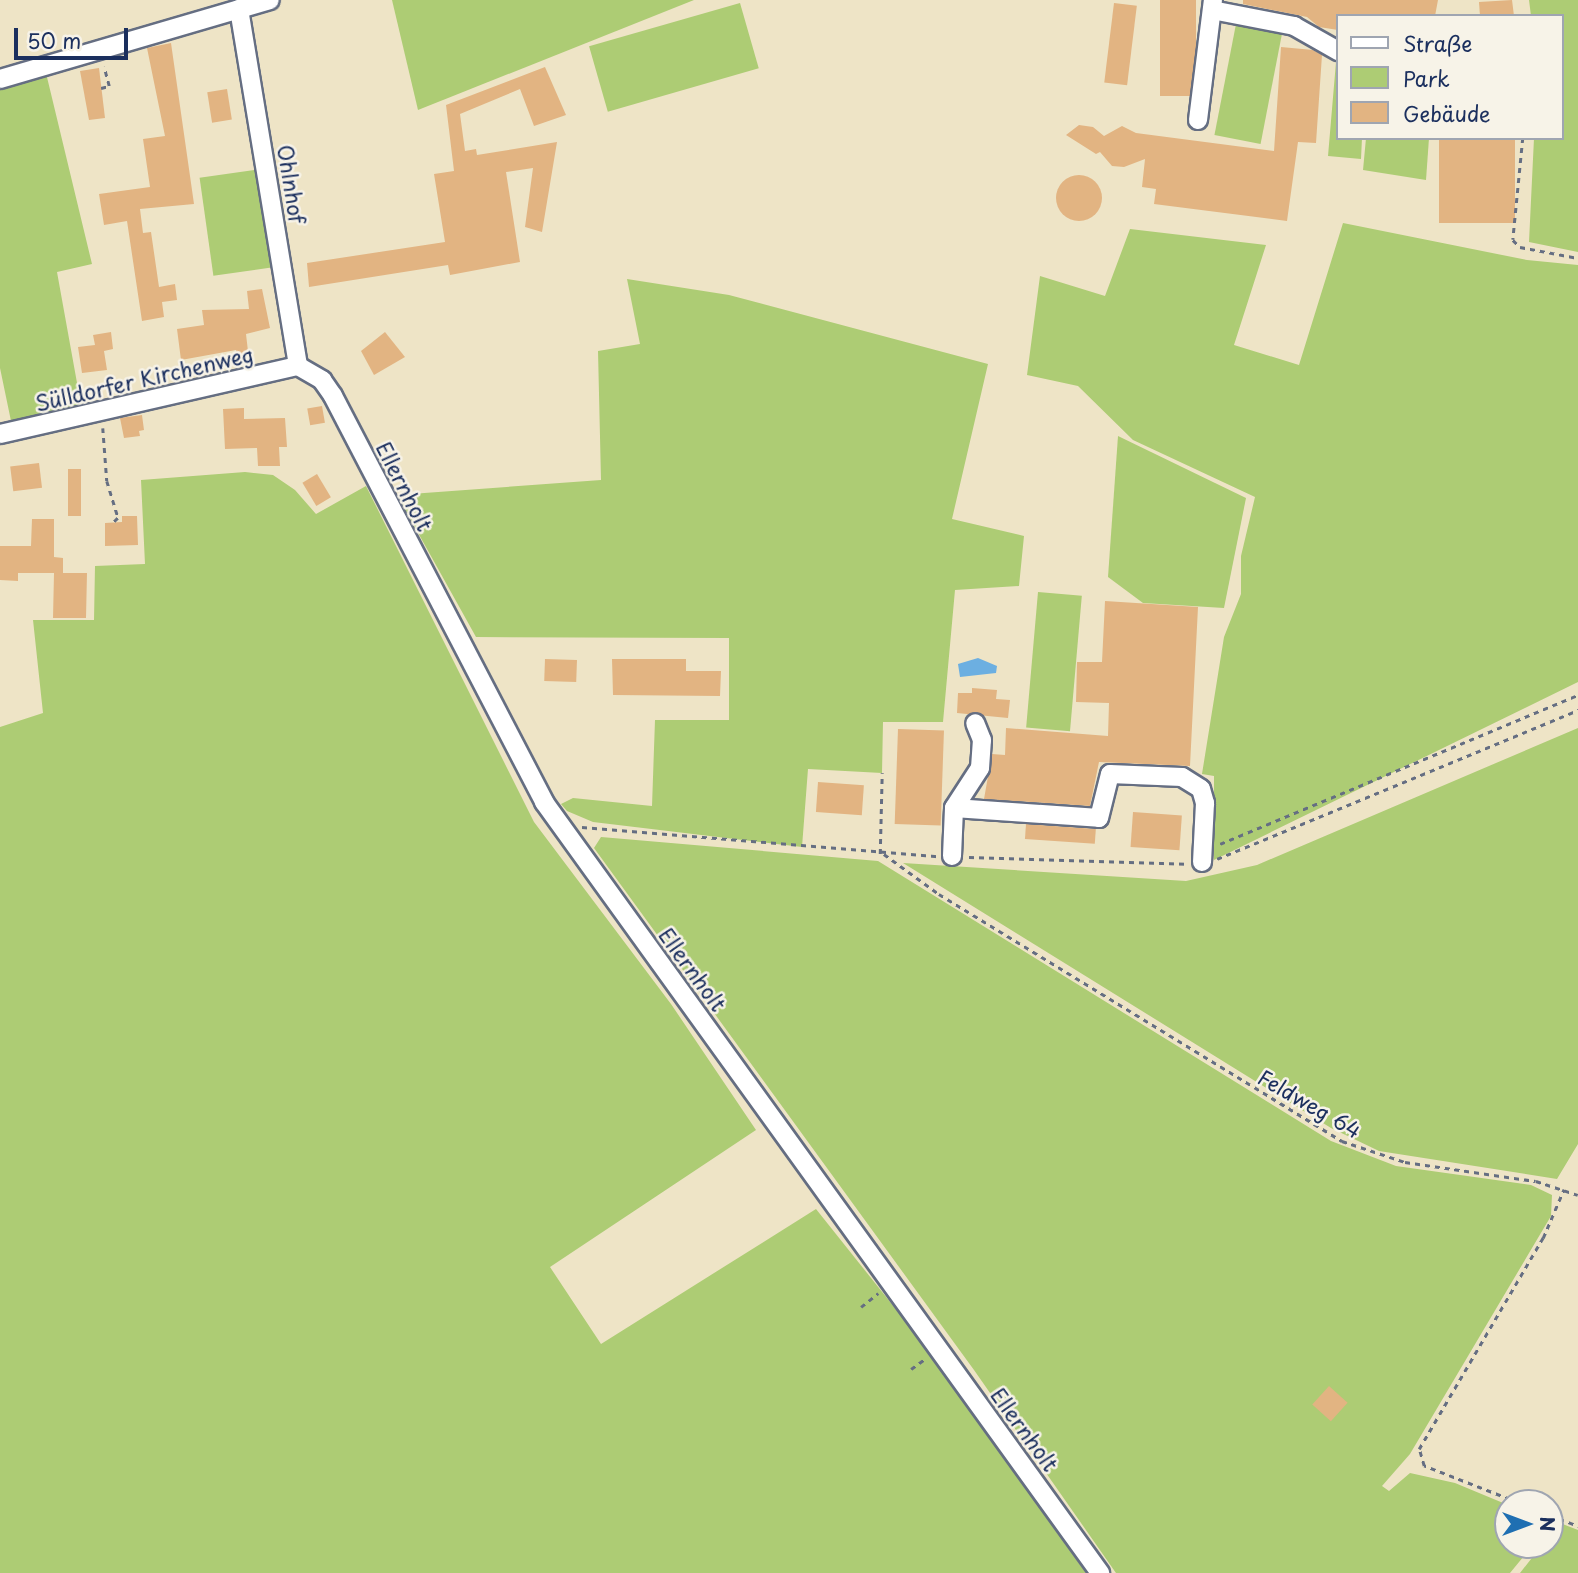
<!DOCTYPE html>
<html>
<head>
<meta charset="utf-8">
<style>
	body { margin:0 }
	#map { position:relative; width:1578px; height:1573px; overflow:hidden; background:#eee4c6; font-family:"Playpen Sans",sans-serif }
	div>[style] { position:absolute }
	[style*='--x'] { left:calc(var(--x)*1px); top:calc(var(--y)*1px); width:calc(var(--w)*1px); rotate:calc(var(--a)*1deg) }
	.green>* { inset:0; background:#adcc74; transform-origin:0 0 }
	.water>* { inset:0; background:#6cafe1 }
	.building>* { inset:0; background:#e2b482; transform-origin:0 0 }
	.round { border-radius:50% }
	.path>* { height:2.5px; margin-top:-1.25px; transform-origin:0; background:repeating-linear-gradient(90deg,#656e82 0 5px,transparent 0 10px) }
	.roads { filter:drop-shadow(2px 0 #656e82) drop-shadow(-2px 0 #656e82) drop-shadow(0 2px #656e82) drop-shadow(0 -2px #656e82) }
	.minor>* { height:18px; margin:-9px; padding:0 9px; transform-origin:9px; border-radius:9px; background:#fff }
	span { translate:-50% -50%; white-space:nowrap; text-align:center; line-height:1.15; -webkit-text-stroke:5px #f7f3e8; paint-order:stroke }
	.street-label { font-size:21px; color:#1b2f5e }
	.legend { position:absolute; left:1336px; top:14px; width:228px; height:126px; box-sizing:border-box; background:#f7f3e8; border:2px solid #9fa5b1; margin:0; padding:9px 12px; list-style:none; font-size:21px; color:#1b2f5e }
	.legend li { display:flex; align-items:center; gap:14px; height:35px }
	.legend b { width:35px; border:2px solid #9fa5b1 }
	.north { position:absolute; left:1494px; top:1489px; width:70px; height:70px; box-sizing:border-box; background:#f7f3e8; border:2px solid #9fa5b1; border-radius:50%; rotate:90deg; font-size:19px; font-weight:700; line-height:28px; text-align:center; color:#1b2f5e }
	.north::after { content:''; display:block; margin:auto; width:24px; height:32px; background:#1f6fb2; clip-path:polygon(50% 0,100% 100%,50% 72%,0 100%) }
	.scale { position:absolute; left:14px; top:28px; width:114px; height:32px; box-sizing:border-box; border:4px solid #1b2f5e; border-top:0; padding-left:9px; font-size:21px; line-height:24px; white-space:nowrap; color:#1b2f5e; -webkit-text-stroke:5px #f7f3e8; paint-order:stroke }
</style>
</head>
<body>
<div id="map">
	<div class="green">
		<i style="clip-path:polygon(392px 0,694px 0,418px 110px)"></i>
		<i style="clip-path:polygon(1529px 0,1578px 0,1578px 252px,1529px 242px,1534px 138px,1562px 138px,1562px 16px,1531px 16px)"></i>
		<i style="left:740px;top:3px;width:68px;height:157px;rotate:74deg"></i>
		<i style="left:1236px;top:24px;width:47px;height:113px;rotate:11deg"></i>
		<i style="clip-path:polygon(1336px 62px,1338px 138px,1362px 138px,1361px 159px,1328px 156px)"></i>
		<i style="clip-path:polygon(46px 73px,92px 264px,57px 272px,81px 405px,11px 421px,0 368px,0 87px)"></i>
		<i style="clip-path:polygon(1366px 138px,1429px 138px,1426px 180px,1363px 170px)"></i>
		<i style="left:261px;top:169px;width:99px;height:62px;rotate:82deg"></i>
		<i style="clip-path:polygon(1343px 223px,1527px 260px,1578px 265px,1578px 682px,1214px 860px,1214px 776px,1202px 774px,1224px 637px,1241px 594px,1241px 556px,1255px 497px,1133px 440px,1078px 386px,1027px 375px,1040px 276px,1105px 296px,1130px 229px,1266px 245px,1234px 345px,1299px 365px)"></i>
		<i style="clip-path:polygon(627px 279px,729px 295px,988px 364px,952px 519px,1024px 536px,1019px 586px,955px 590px,943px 722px,883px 722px,882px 773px,808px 769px,802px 847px,593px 822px,567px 811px,561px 804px,573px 798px,652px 806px,655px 720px,729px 720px,729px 638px,476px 637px,397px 495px,601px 480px,598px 351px,640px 344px)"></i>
		<i style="clip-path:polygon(1118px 436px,1246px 498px,1224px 608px,1143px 603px,1108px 577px)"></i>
		<i style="clip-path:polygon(245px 472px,273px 475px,295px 490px,316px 514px,366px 486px,534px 822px,671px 1004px,756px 1130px,550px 1267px,601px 1344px,816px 1209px,926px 1347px,1086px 1573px,0 1573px,0 727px,43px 713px,33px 620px,94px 620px,95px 566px,145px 564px,141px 480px)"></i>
		<i style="left:1038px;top:592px;width:44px;height:136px;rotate:5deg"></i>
		<i style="clip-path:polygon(1578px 728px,1578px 1144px,1557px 1179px,1379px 1151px,1331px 1128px,903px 863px,1186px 881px,1257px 865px)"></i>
		<i style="clip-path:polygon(601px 837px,878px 861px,1331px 1141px,1396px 1166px,1531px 1185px,1552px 1195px,1551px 1216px,1410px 1454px,1382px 1486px,1389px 1491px,1410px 1473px,1455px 1483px,1508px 1505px,1508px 1545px,1533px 1545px,1510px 1573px,1116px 1573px,974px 1370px,594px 848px)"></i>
		<i style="clip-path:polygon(1560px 1523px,1578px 1530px,1578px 1573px,1520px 1573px,1542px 1545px,1550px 1545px,1550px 1535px)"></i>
	</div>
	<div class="water">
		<i style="clip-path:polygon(978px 658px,997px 666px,996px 673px,960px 677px,958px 664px)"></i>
	</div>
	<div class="building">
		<i style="left:1160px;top:0;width:36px;height:96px"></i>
		<i style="clip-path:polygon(1243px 0,1438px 0,1435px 16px,1338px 16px,1338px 30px,1319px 27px,1307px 17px,1243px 4px)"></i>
		<i style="clip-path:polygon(1512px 0,1514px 16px,1480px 16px,1479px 2px)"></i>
		<i style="left:1114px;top:3px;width:23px;height:80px;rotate:7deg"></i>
		<i style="clip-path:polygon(171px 43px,194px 204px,140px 209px,143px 233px,151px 232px,159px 287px,175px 284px,177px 300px,162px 302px,164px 317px,142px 321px,127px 221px,104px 225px,99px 194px,150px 187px,143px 139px,165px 136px,147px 48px)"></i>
		<i style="clip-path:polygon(1281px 47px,1313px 50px,1322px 55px,1316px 143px,1298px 142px,1287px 221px,1154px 204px,1156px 189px,1142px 187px,1145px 159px,1124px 167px,1112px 166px,1100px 152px,1096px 154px,1066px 135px,1079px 125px,1093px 127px,1104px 136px,1122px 126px,1136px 133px,1274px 151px)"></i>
		<i style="clip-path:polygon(545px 67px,566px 115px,534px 126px,520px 89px,460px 114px,465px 151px,476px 149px,477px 155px,557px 142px,542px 232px,525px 227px,533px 168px,506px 172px,520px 262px,450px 275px,448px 265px,309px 287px,307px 263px,445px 242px,434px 174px,454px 171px,446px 105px)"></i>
		<i style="clip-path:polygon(99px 68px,105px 118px,89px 120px,80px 71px)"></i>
		<i style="left:227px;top:89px;width:31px;height:20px;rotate:81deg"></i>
		<i style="left:1439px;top:138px;width:76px;height:85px"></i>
		<i class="round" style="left:1056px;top:175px;width:46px;height:46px"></i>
		<i style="clip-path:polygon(262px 289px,270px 328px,246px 334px,249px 360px,237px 362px,236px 350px,181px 360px,177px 329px,204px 325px,202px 310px,249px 309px,247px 291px)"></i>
		<i style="clip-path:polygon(111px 332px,113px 349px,104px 351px,107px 370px,82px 373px,78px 347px,95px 345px,93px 335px)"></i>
		<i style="clip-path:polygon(385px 332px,405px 357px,374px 375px,361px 351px)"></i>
		<i style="left:322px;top:406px;width:17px;height:15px;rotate:80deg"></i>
		<i style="clip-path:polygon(244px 408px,244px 419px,285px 418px,287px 447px,279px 447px,280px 466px,258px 466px,257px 448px,225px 449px,223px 409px)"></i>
		<i style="clip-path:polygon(142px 415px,144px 430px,139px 431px,140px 436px,124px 438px,120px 418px)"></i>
		<i style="left:39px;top:463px;width:25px;height:29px;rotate:83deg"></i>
		<i style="left:81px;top:469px;width:47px;height:13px;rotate:90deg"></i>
		<i style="left:317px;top:474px;width:27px;height:17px;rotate:59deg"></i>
		<i style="clip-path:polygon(122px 516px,137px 516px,138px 545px,105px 546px,105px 523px,122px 522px)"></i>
		<i style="clip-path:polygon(32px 519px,54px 519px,54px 557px,63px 558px,63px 573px,87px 573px,86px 618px,53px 618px,54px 573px,18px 573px,18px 581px,0 580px,0 546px,31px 546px)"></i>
		<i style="clip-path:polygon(1105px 601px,1198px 607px,1190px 766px,1099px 762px,1090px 806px,984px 799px,992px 754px,1005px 755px,1006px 728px,1108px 736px,1109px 703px,1076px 702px,1077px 662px,1102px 662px)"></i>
		<i style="left:545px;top:659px;width:32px;height:22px;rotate:2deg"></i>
		<i style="clip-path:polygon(612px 659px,686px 659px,686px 671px,721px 671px,720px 696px,613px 695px)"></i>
		<i style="clip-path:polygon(972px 688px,997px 690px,996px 699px,1010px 700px,1008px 718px,957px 713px,958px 693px,972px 693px)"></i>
		<i style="left:898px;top:729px;width:46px;height:95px;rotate:2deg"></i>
		<i style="left:818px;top:782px;width:46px;height:30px;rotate:4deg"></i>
		<i style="left:1133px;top:812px;width:49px;height:35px;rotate:4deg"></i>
		<i style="left:1026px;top:824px;width:70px;height:15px;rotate:4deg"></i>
		<i style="left:1329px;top:1386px;width:25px;height:25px;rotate:42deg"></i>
	</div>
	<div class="path">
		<i style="--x:101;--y:88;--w:8;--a:-14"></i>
		<i style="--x:109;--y:86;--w:20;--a:-105"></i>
		<i style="--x:1523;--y:138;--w:102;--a:95.6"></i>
		<i style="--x:1513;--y:240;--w:10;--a:45"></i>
		<i style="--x:1520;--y:247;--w:59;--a:10.7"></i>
		<i style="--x:103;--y:428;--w:53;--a:85.7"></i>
		<i style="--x:107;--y:481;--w:39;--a:73"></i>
		<i style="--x:118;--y:518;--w:7;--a:135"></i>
		<i style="--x:582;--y:827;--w:357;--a:4.7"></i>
		<i style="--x:1220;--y:844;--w:388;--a:-22.6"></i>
		<i style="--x:880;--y:854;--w:81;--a:-88.6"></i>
		<i style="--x:884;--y:854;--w:68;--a:36"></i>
		<i style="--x:939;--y:894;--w:473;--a:31.5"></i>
		<i style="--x:1342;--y:1141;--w:66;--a:18.4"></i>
		<i style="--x:1405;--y:1162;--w:132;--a:8.3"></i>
		<i style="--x:1536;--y:1181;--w:44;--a:18.4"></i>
		<i style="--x:969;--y:857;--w:217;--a:1.8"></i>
		<i style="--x:1217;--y:859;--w:391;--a:-22.4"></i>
		<i style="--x:861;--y:1307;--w:22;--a:-39"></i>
		<i style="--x:911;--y:1369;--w:17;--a:-36"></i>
		<i style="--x:1519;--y:1503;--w:102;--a:-158.7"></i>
		<i style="--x:1424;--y:1466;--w:18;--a:-106"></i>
		<i style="--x:1419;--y:1449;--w:245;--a:-59.6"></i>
		<i style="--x:1543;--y:1238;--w:53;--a:-66.8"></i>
		<i style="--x:1550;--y:1515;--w:30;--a:21"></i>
	</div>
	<div class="roads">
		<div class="minor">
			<i style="--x:239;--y:9;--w:362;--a:80.6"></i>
			<i style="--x:1212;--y:10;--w:84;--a:11"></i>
			<i style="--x:1294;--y:26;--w:51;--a:29.6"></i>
			<i style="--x:0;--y:79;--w:281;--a:-16.3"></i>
			<i style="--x:1198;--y:120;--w:121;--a:-82.9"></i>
			<i style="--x:298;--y:366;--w:28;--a:30"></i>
			<i style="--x:322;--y:380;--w:19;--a:55"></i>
			<i style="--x:333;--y:396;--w:458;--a:62.5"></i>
			<i style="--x:544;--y:802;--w:951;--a:54.2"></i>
			<i style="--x:0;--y:434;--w:306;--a:-12.9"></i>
			<i style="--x:954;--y:808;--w:145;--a:3.9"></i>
			<i style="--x:1099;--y:818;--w:45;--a:-76"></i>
			<i style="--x:1110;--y:774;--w:72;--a:2.4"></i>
			<i style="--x:1182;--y:777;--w:22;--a:32"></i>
			<i style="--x:1201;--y:789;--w:15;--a:74"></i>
			<i style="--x:1205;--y:803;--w:59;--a:92.9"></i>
			<i style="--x:952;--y:856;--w:48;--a:-87.6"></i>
			<i style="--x:954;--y:808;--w:48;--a:-57"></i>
			<i style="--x:980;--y:768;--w:28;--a:-86"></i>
			<i style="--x:982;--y:740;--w:18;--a:-112"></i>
		</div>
	</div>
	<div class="street-label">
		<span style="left:292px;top:184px;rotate:81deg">Ohlnhof</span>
		<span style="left:144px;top:378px;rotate:-13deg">Sülldorfer Kirchenweg</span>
		<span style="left:405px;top:486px;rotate:63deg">Ellernholt</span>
		<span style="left:693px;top:969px;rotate:54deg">Ellernholt</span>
		<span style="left:1310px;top:1103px;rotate:30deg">Feldweg 64</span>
		<span style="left:1025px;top:1429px;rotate:54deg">Ellernholt</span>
	</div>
	<ul class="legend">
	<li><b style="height:9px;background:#fff"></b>Straße</li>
	<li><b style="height:19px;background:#adcc74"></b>Park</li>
	<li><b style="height:19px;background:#e2b482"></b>Gebäude</li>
	</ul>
	<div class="north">N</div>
	<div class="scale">50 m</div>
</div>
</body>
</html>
